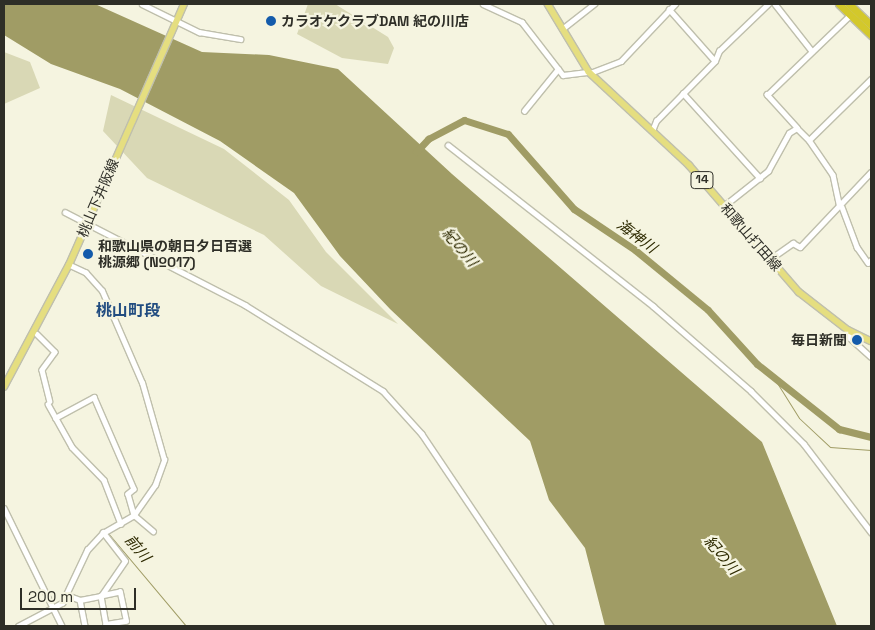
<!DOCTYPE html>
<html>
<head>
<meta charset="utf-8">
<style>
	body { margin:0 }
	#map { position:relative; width:875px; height:630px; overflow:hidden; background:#f5f4e0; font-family:"Space Grotesk","Noto Sans JP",sans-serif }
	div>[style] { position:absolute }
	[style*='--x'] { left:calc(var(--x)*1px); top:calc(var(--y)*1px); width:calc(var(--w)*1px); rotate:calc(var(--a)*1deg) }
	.green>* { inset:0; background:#d9d8b5 }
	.water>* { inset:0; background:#a09c65 }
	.stream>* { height:1px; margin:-0.5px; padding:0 0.5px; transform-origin:0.5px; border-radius:0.5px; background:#a09c65 }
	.river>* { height:7px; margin:-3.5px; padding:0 3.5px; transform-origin:3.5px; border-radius:3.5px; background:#a09c65 }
	.roads { filter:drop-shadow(1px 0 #bfbfac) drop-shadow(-1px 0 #bfbfac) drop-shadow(0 1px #bfbfac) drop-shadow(0 -1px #bfbfac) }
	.minor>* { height:4.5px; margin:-2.25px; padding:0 2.25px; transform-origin:2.25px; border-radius:2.25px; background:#fff }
	.major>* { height:5.5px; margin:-2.75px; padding:0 2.75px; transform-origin:2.75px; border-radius:2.75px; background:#e5de80 }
	.highway>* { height:7px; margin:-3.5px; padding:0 3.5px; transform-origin:3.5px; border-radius:3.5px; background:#d3c82b }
	.dots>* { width:14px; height:14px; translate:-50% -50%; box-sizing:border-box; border:2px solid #f5f4e0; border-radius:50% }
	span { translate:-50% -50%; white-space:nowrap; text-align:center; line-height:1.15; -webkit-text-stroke:4.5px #f5f4e0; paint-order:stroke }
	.shield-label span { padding:1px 4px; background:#f5f4e0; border:1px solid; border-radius:4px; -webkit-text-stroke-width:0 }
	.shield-label { font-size:12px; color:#2e2e27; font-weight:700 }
	.poi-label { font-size:14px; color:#2e2e27; font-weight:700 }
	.left { translate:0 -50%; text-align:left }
	.right { translate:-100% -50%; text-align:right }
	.street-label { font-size:14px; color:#2e2e27 }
	.water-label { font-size:15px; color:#2e2a00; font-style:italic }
	.quarter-label { font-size:16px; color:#214c80; font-weight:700 }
	.frame { position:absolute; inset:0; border:5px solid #2e2e27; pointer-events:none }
	.scale { position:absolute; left:20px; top:588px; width:116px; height:22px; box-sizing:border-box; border:2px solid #2e2e27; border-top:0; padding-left:6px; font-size:15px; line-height:18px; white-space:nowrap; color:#2e2e27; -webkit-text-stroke:4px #f5f4e0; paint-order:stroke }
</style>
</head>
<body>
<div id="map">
	<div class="green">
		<i style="clip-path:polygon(308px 4px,335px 4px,388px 37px,394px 48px,388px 64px,342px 58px,297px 34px)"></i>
		<i style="clip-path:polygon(4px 52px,30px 62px,40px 88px,4px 104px)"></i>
		<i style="clip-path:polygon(111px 95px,224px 149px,289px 200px,326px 252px,398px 324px,321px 286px,264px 235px,147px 178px,103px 131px)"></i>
	</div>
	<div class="water">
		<i style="clip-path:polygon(4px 4px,95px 4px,202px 52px,269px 55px,338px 69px,452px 174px,762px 442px,837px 626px,605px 626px,585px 548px,549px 500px,530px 441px,390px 309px,340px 256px,294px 193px,220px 141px,120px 89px,51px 64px,4px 35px)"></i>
	</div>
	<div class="stream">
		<i style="--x:774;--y:378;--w:47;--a:58"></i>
		<i style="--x:799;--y:418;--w:42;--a:43.1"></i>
		<i style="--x:830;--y:447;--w:41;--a:4.2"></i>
		<i style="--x:108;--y:533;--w:121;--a:50"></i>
	</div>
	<div class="river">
		<i style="--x:416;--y:152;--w:18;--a:-47"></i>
		<i style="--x:428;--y:139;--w:41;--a:-27.8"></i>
		<i style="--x:464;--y:120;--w:46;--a:17.7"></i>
		<i style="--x:508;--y:134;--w:100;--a:48.7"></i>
		<i style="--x:574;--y:209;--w:73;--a:33.9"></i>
		<i style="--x:635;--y:250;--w:94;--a:39.4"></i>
		<i style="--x:708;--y:310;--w:73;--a:47.8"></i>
		<i style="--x:757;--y:364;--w:105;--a:38.4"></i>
		<i style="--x:839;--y:429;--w:33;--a:14"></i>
		<i style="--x:4;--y:379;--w:1;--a:90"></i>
	</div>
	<div class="roads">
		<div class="minor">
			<i style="--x:142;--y:4;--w:64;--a:26.2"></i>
			<i style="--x:199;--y:32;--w:42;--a:9.7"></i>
			<i style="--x:483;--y:4;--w:43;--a:24.8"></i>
			<i style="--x:522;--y:22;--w:67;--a:52.3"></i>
			<i style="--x:563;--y:75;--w:26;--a:-7"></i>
			<i style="--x:775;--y:4;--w:60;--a:51.8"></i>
			<i style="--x:669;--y:9;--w:69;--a:48.5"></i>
			<i style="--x:562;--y:29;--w:41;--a:-38"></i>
			<i style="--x:590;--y:73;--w:33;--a:-21"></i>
			<i style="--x:621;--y:61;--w:79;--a:-46.5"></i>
			<i style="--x:683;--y:93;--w:115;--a:47.8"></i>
			<i style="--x:524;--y:111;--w:54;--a:-51"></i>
			<i style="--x:797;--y:128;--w:45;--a:-132.3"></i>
			<i style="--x:767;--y:95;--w:115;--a:-43.9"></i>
			<i style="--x:652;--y:131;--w:11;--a:-68"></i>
			<i style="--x:656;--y:121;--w:84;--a:-45.5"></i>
			<i style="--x:715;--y:61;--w:11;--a:-68"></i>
			<i style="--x:719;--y:51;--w:68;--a:-43.8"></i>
			<i style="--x:809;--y:140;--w:42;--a:55.6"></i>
			<i style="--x:833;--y:175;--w:30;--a:78"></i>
			<i style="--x:448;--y:145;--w:261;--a:38.1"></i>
			<i style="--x:653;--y:306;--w:130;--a:40.9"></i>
			<i style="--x:751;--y:391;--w:75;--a:45"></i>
			<i style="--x:804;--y:444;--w:111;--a:52.7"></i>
			<i style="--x:725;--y:205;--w:55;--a:-38.3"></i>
			<i style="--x:768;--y:171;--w:43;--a:-61.1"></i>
			<i style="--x:789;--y:133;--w:9;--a:-32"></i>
			<i style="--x:797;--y:128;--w:17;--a:45"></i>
			<i style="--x:809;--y:140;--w:87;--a:-44.5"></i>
			<i style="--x:842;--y:207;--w:43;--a:69.4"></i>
			<i style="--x:857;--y:247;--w:19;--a:55"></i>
			<i style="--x:868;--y:263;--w:4;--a:-45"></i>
			<i style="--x:65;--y:212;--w:203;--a:27.3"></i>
			<i style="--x:245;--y:305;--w:163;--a:31.9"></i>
			<i style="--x:383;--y:391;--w:58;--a:47.8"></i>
			<i style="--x:422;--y:434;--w:231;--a:56.1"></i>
			<i style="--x:770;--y:259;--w:28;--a:-35"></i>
			<i style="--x:793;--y:243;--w:8;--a:30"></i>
			<i style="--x:800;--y:247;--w:103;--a:-46.6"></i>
			<i style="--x:848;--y:330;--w:8;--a:76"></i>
			<i style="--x:850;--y:338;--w:28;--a:42"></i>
			<i style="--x:37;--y:334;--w:25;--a:45"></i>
			<i style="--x:55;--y:352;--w:22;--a:126"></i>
			<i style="--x:42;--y:370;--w:32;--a:76"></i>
			<i style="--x:48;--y:404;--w:49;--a:60.8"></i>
			<i style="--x:72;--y:447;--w:46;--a:45.9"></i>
			<i style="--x:104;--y:480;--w:47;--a:68.9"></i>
			<i style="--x:55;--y:418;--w:44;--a:-28.3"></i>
			<i style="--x:94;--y:397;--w:100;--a:66.5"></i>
			<i style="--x:134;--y:489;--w:8;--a:140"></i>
			<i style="--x:128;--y:494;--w:22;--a:74"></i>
			<i style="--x:134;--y:515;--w:25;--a:40"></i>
			<i style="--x:4;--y:508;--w:131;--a:63.8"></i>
			<i style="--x:67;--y:595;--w:14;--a:21"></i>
			<i style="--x:80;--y:600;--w:21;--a:-11"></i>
			<i style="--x:101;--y:596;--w:42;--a:-55.6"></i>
			<i style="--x:125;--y:561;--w:36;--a:-128"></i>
			<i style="--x:80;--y:600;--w:26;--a:79"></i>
			<i style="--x:106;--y:624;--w:20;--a:-9"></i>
			<i style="--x:126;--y:621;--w:30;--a:-102"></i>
			<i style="--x:120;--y:592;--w:19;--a:168"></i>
			<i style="--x:101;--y:596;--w:28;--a:80"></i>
			<i style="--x:106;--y:624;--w:2;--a:90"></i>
			<i style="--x:18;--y:626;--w:50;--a:-27.6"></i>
			<i style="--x:62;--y:603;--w:59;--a:-64.7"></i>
			<i style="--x:87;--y:550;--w:23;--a:-47"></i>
			<i style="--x:103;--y:533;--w:36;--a:-30"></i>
			<i style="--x:134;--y:515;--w:37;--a:-55"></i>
			<i style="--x:155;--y:485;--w:27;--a:-70"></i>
			<i style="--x:164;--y:460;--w:80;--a:-105.9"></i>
			<i style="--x:142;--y:383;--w:100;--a:-113.5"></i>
			<i style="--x:102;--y:291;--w:24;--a:-132"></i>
			<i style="--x:86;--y:273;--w:19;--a:-155"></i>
		</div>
		<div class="major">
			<i style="--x:548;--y:4;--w:79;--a:58.9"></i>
			<i style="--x:589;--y:72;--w:137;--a:42.9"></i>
			<i style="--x:689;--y:165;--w:168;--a:49.1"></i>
			<i style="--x:799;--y:292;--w:62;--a:37.8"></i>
			<i style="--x:848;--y:330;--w:25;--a:26"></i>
			<i style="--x:4;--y:387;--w:138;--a:-62"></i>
			<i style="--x:69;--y:265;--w:285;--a:-66.2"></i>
		</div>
		<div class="highway">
			<i style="--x:839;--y:4;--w:45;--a:44.1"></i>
			<i style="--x:849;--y:4;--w:30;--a:44"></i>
		</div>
	</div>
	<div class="dots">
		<i style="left:271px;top:21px;background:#145bab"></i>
		<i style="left:88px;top:254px;background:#145bab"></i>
		<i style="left:857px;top:340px;background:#145bab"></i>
	</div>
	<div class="shield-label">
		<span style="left:702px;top:180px">14</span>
	</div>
	<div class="poi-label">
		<span class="left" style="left:281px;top:21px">カラオケクラブDAM 紀の川店</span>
		<span class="left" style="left:98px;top:254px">和歌山県の朝日夕日百選<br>桃源郷 (№017)</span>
		<span class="right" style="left:847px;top:340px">毎日新聞</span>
	</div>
	<div class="street-label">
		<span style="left:98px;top:198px;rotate:-67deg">桃山下井阪線</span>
		<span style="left:751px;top:237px;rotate:49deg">和歌山打田線</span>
	</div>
	<div class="water-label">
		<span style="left:637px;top:236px;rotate:37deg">海神川</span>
		<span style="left:460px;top:247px;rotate:50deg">紀の川</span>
		<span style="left:138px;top:548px;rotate:50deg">前川</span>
		<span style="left:722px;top:555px;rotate:50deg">紀の川</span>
	</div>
	<div class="quarter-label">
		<span style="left:128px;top:311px">桃山町段</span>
	</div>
	<div class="frame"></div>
	<div class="scale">200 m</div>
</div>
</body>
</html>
